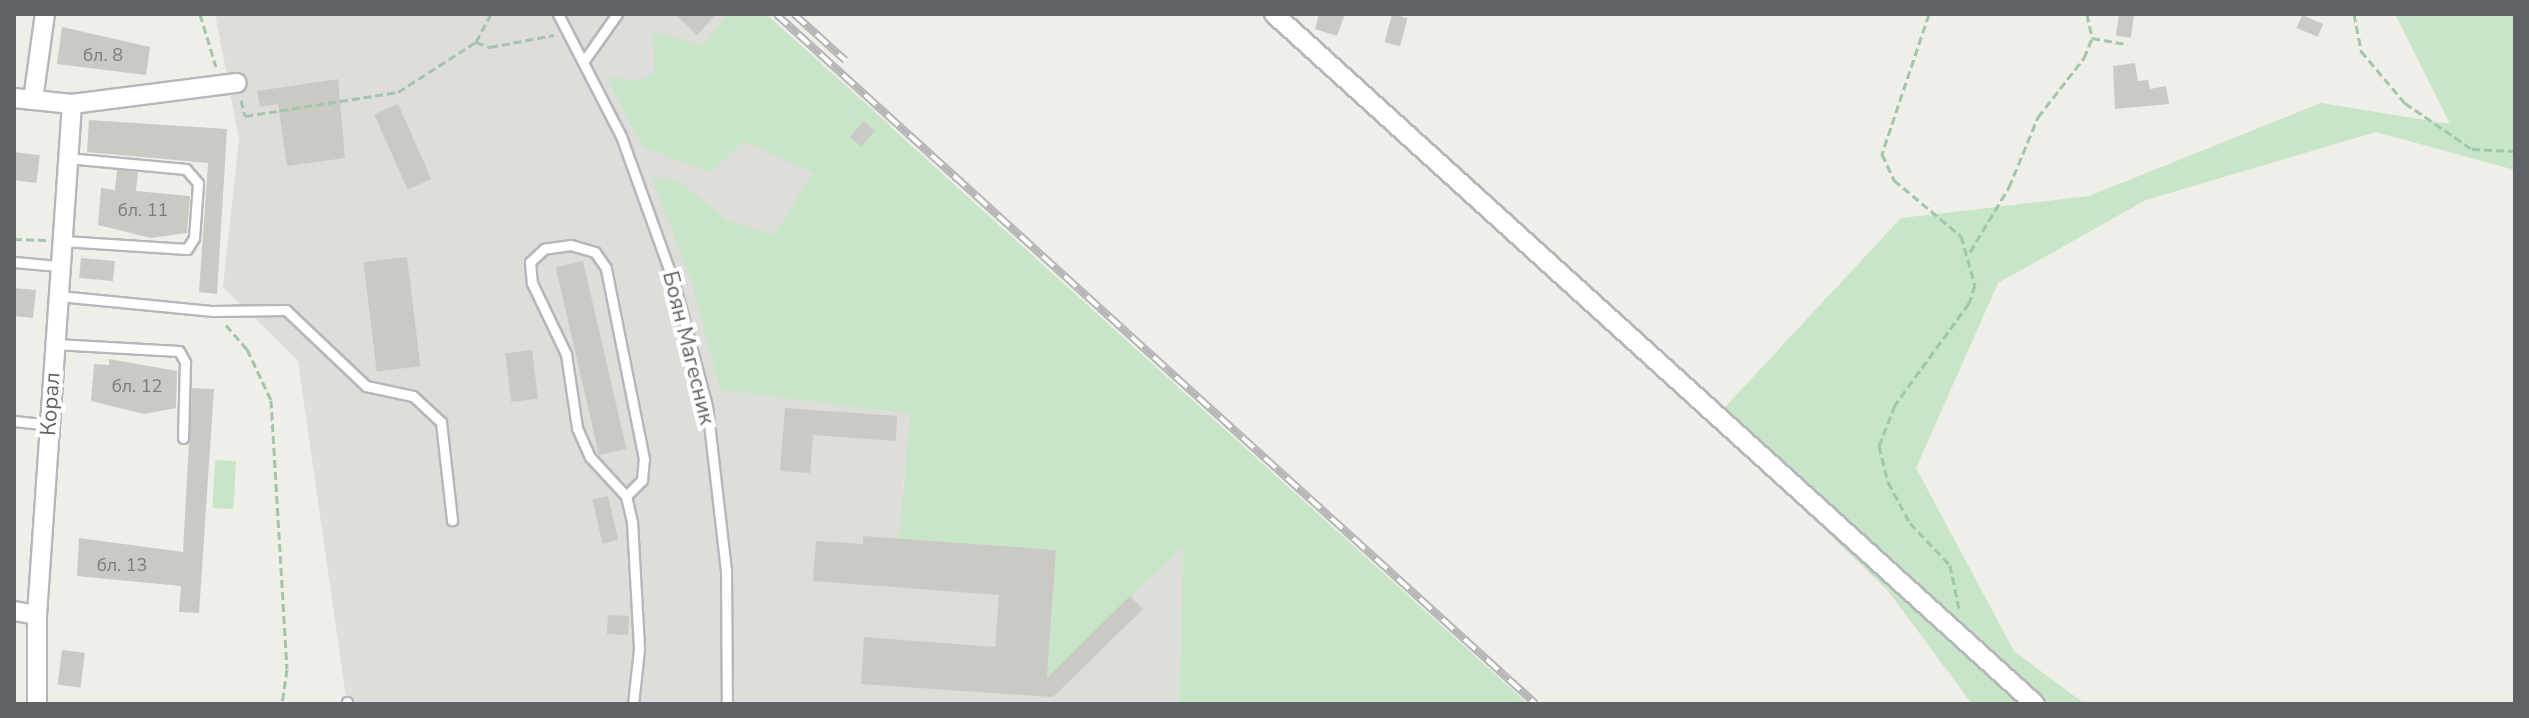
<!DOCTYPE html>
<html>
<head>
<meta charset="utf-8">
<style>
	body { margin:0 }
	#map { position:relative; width:2529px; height:718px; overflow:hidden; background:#f0eee8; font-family:"Nunito Sans",sans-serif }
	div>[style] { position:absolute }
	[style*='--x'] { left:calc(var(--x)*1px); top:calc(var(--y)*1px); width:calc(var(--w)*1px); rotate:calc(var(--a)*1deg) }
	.industrial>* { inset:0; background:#dfddda }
	.green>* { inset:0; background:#c7e5c7; transform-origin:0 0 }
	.building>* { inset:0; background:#cbc9c4; transform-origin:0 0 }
	.path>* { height:3px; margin-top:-1.5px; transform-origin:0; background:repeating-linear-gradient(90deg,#a0c6ac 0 8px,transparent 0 12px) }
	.roads { filter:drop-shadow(2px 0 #b5b7bb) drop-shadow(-2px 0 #b5b7bb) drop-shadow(0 2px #b5b7bb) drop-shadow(0 -2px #b5b7bb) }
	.lane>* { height:9px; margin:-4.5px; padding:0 4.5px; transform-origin:4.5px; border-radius:4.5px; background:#fff }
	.street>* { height:18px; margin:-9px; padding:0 9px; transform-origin:9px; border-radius:9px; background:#fff }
	.rail>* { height:8px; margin-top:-4px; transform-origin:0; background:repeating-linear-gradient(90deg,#fff 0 15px,#b5b6b6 0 30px); box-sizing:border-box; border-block:2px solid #b5b6b6 }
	span { translate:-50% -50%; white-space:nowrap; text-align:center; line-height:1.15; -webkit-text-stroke:8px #fff; paint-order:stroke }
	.number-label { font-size:18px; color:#7a7c7e }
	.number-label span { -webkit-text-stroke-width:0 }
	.street-label { font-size:22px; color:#5f6266 }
	.frame { position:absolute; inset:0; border:16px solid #5f6266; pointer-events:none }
</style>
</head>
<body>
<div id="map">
	<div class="industrial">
		<i style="clip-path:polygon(215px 14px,766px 14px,891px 126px,720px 390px,911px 414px,903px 489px,1056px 550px,1047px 677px,1183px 545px,1179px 704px,347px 704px,298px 361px,223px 287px,239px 139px)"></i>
	</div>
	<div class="green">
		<i style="clip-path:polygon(729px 14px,766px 14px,1528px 704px,1179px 704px,1183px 546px,1047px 678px,1056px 550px,899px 539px,910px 414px,720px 390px,692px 282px,651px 177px,679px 181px,728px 221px,774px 235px,813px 173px,744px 141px,711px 172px,643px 147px,606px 77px,639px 81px,655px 73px,652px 31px,702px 46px)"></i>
		<i style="clip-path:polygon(2395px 14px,2515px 14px,2515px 170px,2376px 132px,2146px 200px,1998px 283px,1916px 468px,2014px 651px,2085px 704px,1972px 704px,1888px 591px,1712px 421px,1901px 218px,2089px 196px,2321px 103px,2450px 124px)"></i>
		<i style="left:215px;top:460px;width:21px;height:48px;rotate:3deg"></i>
	</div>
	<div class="building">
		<i style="clip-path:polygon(675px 14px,716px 14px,697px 35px)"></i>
		<i style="clip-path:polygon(1319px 14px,1345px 14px,1337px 36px,1315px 29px)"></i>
		<i style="left:1392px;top:14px;width:16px;height:29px;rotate:15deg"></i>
		<i style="left:2119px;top:14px;width:15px;height:22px;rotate:8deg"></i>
		<i style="left:2302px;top:15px;width:23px;height:14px;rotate:23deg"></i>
		<i style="clip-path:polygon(62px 27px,150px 47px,146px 75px,57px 64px)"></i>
		<i style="clip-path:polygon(2135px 63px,2138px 81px,2148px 80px,2150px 89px,2166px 86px,2169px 104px,2115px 109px,2113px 66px)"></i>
		<i style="clip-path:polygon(338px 79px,345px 158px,287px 166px,278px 104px,260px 107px,257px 91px)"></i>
		<i style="left:398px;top:104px;width:82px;height:26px;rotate:66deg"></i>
		<i style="clip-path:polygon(89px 120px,227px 129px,217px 294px,199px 292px,208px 163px,87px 152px)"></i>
		<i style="left:864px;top:121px;width:15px;height:21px;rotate:42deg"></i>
		<i style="left:14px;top:152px;width:26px;height:28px;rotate:7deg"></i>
		<i style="clip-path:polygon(117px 170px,138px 172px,136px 191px,190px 196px,187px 233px,151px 238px,98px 225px,101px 188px,115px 190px)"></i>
		<i style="left:407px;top:257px;width:110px;height:44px;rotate:83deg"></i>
		<i style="left:81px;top:258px;width:34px;height:20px;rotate:5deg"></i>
		<i style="left:583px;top:261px;width:193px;height:28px;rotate:77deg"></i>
		<i style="clip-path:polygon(14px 288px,36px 290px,33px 318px,14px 316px)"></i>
		<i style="left:532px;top:350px;width:49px;height:27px;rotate:83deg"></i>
		<i style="clip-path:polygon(109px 359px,177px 371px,176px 408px,144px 414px,91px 401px,94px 364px,109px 365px)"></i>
		<i style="clip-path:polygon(192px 388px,214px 389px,199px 613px,179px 612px,181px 586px,77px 576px,79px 538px,183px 552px)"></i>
		<i style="clip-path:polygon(785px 408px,897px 416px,896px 441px,813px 435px,810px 473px,780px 471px)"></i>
		<i style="left:608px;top:496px;width:45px;height:16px;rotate:77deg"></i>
		<i style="clip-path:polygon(863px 536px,1056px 550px,1047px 678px,1130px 596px,1143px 609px,1053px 697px,861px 684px,864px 637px,995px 647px,999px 595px,813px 581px,816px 541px,863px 544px)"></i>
		<i style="left:608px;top:615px;width:21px;height:19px;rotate:3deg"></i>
		<i style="left:62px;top:650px;width:23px;height:35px;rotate:7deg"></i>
	</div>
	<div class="path">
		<i style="--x:200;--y:14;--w:55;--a:73.2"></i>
		<i style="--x:1929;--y:14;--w:148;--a:108.6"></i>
		<i style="--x:1882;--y:154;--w:29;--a:65"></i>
		<i style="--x:1894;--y:180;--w:87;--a:39.9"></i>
		<i style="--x:1961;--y:236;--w:51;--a:74.1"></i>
		<i style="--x:1975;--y:285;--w:19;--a:108"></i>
		<i style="--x:1969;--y:303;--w:126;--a:126"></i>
		<i style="--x:1895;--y:405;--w:44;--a:111.3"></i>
		<i style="--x:1879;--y:446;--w:37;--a:76"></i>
		<i style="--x:1888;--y:482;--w:47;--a:61.8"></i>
		<i style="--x:1910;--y:523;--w:58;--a:46.4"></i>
		<i style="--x:1950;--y:565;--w:45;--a:78.4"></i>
		<i style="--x:2087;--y:14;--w:25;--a:78"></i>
		<i style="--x:2092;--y:38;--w:36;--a:10"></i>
		<i style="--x:2354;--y:14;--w:38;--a:79"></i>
		<i style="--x:2361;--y:51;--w:68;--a:49.8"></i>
		<i style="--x:2405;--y:103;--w:81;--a:34.5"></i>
		<i style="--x:2472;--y:149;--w:43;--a:2.7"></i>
		<i style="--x:476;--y:42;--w:15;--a:20"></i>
		<i style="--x:490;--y:47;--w:65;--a:-10.6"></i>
		<i style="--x:241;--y:100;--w:16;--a:76"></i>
		<i style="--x:245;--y:116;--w:155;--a:-8.9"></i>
		<i style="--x:398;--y:92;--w:93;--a:-32.7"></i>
		<i style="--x:476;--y:42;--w:32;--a:-62"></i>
		<i style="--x:14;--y:239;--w:32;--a:2"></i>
		<i style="--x:1970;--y:252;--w:76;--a:-59"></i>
		<i style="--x:2009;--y:187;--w:76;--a:-67.5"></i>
		<i style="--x:2038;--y:117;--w:75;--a:-52.1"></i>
		<i style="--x:2084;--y:58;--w:22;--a:-68"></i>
		<i style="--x:226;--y:325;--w:32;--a:49"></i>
		<i style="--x:247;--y:349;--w:56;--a:64.8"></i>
		<i style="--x:271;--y:400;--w:269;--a:86.6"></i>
		<i style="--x:287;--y:669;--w:35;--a:98"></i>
	</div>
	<div class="roads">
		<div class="lane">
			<i style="--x:558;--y:14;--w:137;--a:62.7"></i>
			<i style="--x:621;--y:136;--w:156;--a:70.2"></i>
			<i style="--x:674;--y:283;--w:127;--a:75"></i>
			<i style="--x:707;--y:406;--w:165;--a:83.4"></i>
			<i style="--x:726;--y:570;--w:134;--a:89.6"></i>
			<i style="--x:583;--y:62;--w:59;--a:-54.7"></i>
			<i style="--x:63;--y:241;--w:124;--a:3.7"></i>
			<i style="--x:187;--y:249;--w:13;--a:-58"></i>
			<i style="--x:194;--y:238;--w:55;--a:-85.8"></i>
			<i style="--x:198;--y:183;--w:18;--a:-131"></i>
			<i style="--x:186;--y:169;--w:120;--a:-174.7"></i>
			<i style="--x:14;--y:262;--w:44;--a:5.2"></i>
			<i style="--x:59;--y:296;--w:155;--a:5.6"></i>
			<i style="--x:213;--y:311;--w:73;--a:-0.8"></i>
			<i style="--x:286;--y:310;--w:110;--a:43.5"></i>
			<i style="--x:366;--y:386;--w:48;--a:12"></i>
			<i style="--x:413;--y:396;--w:38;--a:43"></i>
			<i style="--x:441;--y:422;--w:99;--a:83.6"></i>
			<i style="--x:55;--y:344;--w:124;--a:3.2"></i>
			<i style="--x:179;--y:351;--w:13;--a:61"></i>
			<i style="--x:185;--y:362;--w:76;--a:91.5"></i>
			<i style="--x:14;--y:421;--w:36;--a:6"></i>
			<i style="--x:626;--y:496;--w:23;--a:-45"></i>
			<i style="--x:642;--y:480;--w:21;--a:-85"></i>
			<i style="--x:644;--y:459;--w:195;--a:-101.3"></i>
			<i style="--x:606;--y:268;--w:19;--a:-125"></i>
			<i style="--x:595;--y:252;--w:25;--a:-164"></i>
			<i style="--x:571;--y:245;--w:27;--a:172"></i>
			<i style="--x:544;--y:249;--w:19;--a:137"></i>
			<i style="--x:530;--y:262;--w:21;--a:85"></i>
			<i style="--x:532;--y:283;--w:79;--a:64.4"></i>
			<i style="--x:566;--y:354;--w:75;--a:81.5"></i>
			<i style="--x:577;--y:428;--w:32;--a:66"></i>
			<i style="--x:590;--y:457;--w:53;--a:47.3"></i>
			<i style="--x:626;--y:496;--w:27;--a:77"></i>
			<i style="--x:632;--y:522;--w:127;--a:86.8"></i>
			<i style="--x:639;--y:649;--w:55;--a:96.2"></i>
			<i style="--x:347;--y:704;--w:2;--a:-90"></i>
		</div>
		<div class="street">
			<i style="--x:1274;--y:14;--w:1027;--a:42.2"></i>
			<i style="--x:14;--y:98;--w:58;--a:5.9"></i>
			<i style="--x:72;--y:104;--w:166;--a:-7.3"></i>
			<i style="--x:33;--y:100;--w:87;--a:-82.1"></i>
			<i style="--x:14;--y:611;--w:23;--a:10"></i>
			<i style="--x:37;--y:704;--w:89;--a:-90"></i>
			<i style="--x:37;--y:615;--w:512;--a:-86.08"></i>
		</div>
	</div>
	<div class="rail">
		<i style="--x:776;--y:14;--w:1026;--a:42.24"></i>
		<i style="--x:794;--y:14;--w:69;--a:42"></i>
	</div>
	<div class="number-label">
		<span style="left:103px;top:55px">бл. 8</span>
		<span style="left:143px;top:210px">бл. 11</span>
		<span style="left:137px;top:386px">бл. 12</span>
		<span style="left:122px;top:565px">бл. 13</span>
	</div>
	<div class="street-label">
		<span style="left:688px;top:348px;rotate:76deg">Боян Магесник</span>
		<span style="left:51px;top:404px;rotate:-86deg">Корал</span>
	</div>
	<div class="frame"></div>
</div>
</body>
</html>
